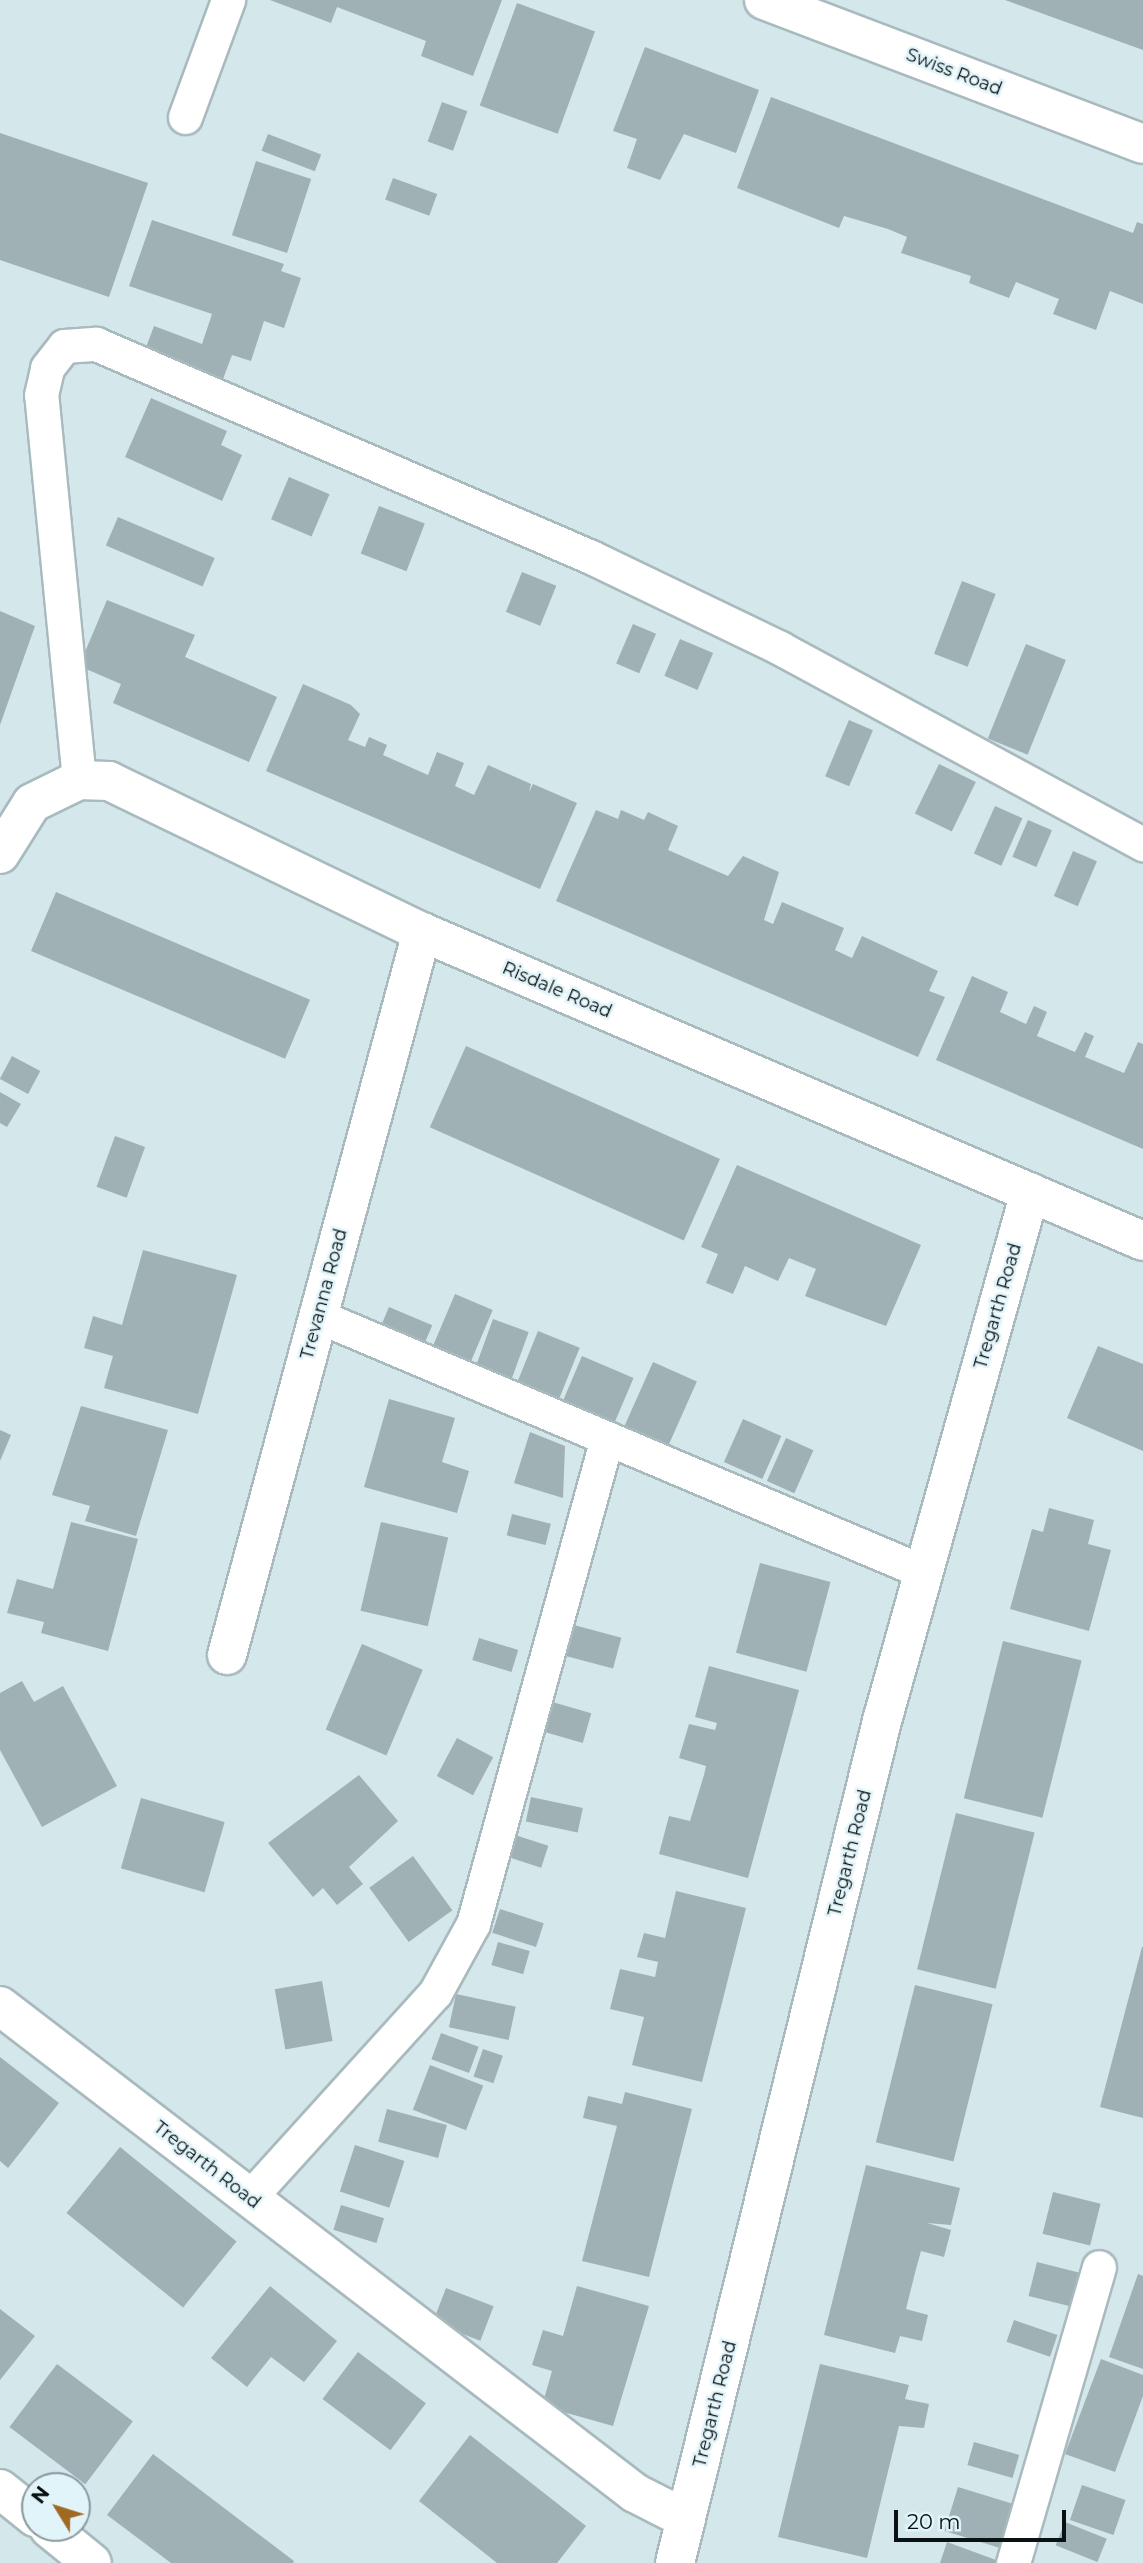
<!DOCTYPE html>
<html>
<head>
<meta charset="utf-8">
<style>
	body { margin:0 }
	#map { position:relative; width:1143px; height:2563px; overflow:hidden; background:#d4e7eb; font-family:Montserrat,sans-serif }
	div>[style] { position:absolute }
	[style*='--x'] { left:calc(var(--x)*1px); top:calc(var(--y)*1px); width:calc(var(--w)*1px); rotate:calc(var(--a)*1deg) }
	.building>* { inset:0; background:#9fb1b5; transform-origin:0 0 }
	.roads { filter:drop-shadow(2px 0 #a8babe) drop-shadow(-2px 0 #a8babe) drop-shadow(0 2px #a8babe) drop-shadow(0 -2px #a8babe) }
	.lane>* { height:33px; margin:-16.5px; padding:0 16.5px; transform-origin:16.5px; border-radius:16.5px; background:#fff }
	.street>* { height:38px; margin:-19px; padding:0 19px; transform-origin:19px; border-radius:19px; background:#fff }
	span { translate:-50% -50%; white-space:nowrap; text-align:center; line-height:1.15; -webkit-text-stroke:5px #e1f4f9; paint-order:stroke }
	.street-label { font-size:18px; color:#0a1112 }
	.north { position:absolute; left:21px; top:2472px; width:70px; height:70px; box-sizing:border-box; background:#e1f4f9; border:2px solid #8b999d; border-radius:50%; rotate:308deg; font-size:19px; font-weight:700; line-height:28px; text-align:center; color:#0a1112 }
	.north::after { content:''; display:block; margin:auto; width:24px; height:32px; background:#9f6823; clip-path:polygon(50% 0,100% 100%,50% 72%,0 100%) }
	.scale { position:absolute; left:894px; top:2510px; width:172px; height:32px; box-sizing:border-box; border:4px solid #0a1112; border-top:0; padding-left:9px; font-size:21px; line-height:24px; white-space:nowrap; color:#0a1112; -webkit-text-stroke:5px #e1f4f9; paint-order:stroke }
</style>
</head>
<body>
<div id="map">
	<div class="building">
		<i style="clip-path:polygon(270px 0,502px 0,473px 76px,421px 56px,426px 41px,337px 7px,331px 23px)"></i>
		<i style="clip-path:polygon(1005px 0,1143px 0,1143px 50px)"></i>
		<i style="left:517px;top:3px;width:83px;height:109px;rotate:20deg"></i>
		<i style="clip-path:polygon(645px 47px,759px 90px,736px 153px,684px 134px,660px 180px,627px 168px,637px 139px,613px 131px)"></i>
		<i style="clip-path:polygon(771px 97px,1133px 233px,1137px 222px,1143px 224px,1143px 304px,1110px 291px,1096px 330px,1053px 314px,1059px 299px,1016px 282px,1009px 298px,969px 283px,971px 276px,901px 253px,907px 237px,888px 229px,844px 216px,839px 228px,737px 188px)"></i>
		<i style="left:442px;top:102px;width:27px;height:42px;rotate:20deg"></i>
		<i style="clip-path:polygon(0 133px,148px 183px,109px 297px,0 260px)"></i>
		<i style="left:268px;top:134px;width:57px;height:18px;rotate:21deg"></i>
		<i style="left:256px;top:161px;width:58px;height:78px;rotate:18deg"></i>
		<i style="left:393px;top:178px;width:47px;height:23px;rotate:20deg"></i>
		<i style="clip-path:polygon(152px 220px,284px 264px,281px 271px,301px 278px,284px 328px,264px 321px,251px 361px,232px 355px,220px 387px,142px 358px,154px 326px,202px 344px,212px 314px,129px 286px)"></i>
		<i style="clip-path:polygon(151px 398px,227px 431px,221px 445px,242px 455px,222px 501px,125px 457px)"></i>
		<i style="left:289px;top:477px;width:44px;height:46px;rotate:23deg"></i>
		<i style="left:379px;top:506px;width:49px;height:51px;rotate:21deg"></i>
		<i style="left:118px;top:517px;width:105px;height:31px;rotate:23deg"></i>
		<i style="left:522px;top:572px;width:37px;height:43px;rotate:22deg"></i>
		<i style="left:962px;top:581px;width:36px;height:78px;rotate:21deg"></i>
		<i style="clip-path:polygon(107px 600px,195px 635px,185px 657px,277px 697px,249px 762px,113px 703px,121px 684px,79px 666px)"></i>
		<i style="clip-path:polygon(0 611px,35px 626px,0 725px)"></i>
		<i style="left:633px;top:624px;width:25px;height:43px;rotate:23deg"></i>
		<i style="left:680px;top:639px;width:36px;height:40px;rotate:23deg"></i>
		<i style="left:1026px;top:644px;width:43px;height:102px;rotate:22deg"></i>
		<i style="clip-path:polygon(303px 684px,351px 705px,360px 714px,348px 740px,365px 747px,369px 737px,387px 745px,383px 755px,428px 775px,437px 752px,464px 763px,455px 786px,474px 795px,488px 765px,531px 784px,529px 792px,533px 784px,577px 803px,540px 889px,266px 771px)"></i>
		<i style="left:849px;top:720px;width:26px;height:61px;rotate:23deg"></i>
		<i style="left:939px;top:764px;width:41px;height:55px;rotate:26deg"></i>
		<i style="left:995px;top:806px;width:30px;height:52px;rotate:24deg"></i>
		<i style="clip-path:polygon(596px 810px,618px 819px,621px 810px,644px 820px,648px 812px,678px 826px,668px 850px,728px 876px,743px 856px,779px 872px,764px 920px,773px 924px,782px 902px,844px 928px,835px 950px,852px 958px,862px 936px,938px 971px,929px 991px,945px 997px,918px 1057px,556px 901px)"></i>
		<i style="left:1028px;top:820px;width:26px;height:40px;rotate:23deg"></i>
		<i style="left:1073px;top:851px;width:26px;height:49px;rotate:23deg"></i>
		<i style="left:56px;top:892px;width:276px;height:64px;rotate:23deg"></i>
		<i style="clip-path:polygon(972px 976px,1008px 992px,1000px 1012px,1026px 1024px,1034px 1006px,1047px 1012px,1037px 1036px,1075px 1052px,1085px 1032px,1094px 1036px,1085px 1057px,1124px 1073px,1138px 1042px,1143px 1044px,1143px 1149px,936px 1060px)"></i>
		<i style="left:466px;top:1046px;width:278px;height:89px;rotate:24deg"></i>
		<i style="left:12px;top:1056px;width:32px;height:26px;rotate:28deg"></i>
		<i style="clip-path:polygon(0 1092px,21px 1104px,7px 1127px,0 1123px)"></i>
		<i style="left:115px;top:1136px;width:32px;height:54px;rotate:20deg"></i>
		<i style="clip-path:polygon(737px 1165px,921px 1245px,886px 1326px,805px 1296px,816px 1269px,789px 1258px,778px 1281px,745px 1266px,733px 1294px,706px 1283px,718px 1254px,701px 1247px)"></i>
		<i style="clip-path:polygon(143px 1250px,237px 1275px,198px 1414px,104px 1388px,113px 1356px,84px 1348px,93px 1316px,122px 1325px)"></i>
		<i style="left:455px;top:1294px;width:41px;height:57px;rotate:23deg"></i>
		<i style="left:389px;top:1307px;width:47px;height:23px;rotate:23deg"></i>
		<i style="left:493px;top:1319px;width:38px;height:51px;rotate:20deg"></i>
		<i style="left:538px;top:1331px;width:45px;height:59px;rotate:22deg"></i>
		<i style="clip-path:polygon(1098px 1346px,1143px 1364px,1143px 1451px,1067px 1418px)"></i>
		<i style="left:582px;top:1356px;width:56px;height:51px;rotate:23deg"></i>
		<i style="left:653px;top:1362px;width:48px;height:73px;rotate:24deg"></i>
		<i style="clip-path:polygon(389px 1399px,455px 1418px,442px 1462px,469px 1471px,457px 1513px,364px 1487px)"></i>
		<i style="clip-path:polygon(81px 1406px,168px 1430px,136px 1536px,85px 1521px,90px 1506px,52px 1495px)"></i>
		<i style="left:743px;top:1419px;width:42px;height:47px;rotate:24deg"></i>
		<i style="clip-path:polygon(0 1430px,11px 1435px,0 1461px)"></i>
		<i style="clip-path:polygon(530px 1432px,565px 1446px,563px 1498px,514px 1483px)"></i>
		<i style="left:786px;top:1438px;width:30px;height:47px;rotate:24deg"></i>
		<i style="clip-path:polygon(1049px 1508px,1094px 1520px,1088px 1544px,1111px 1550px,1089px 1631px,1010px 1609px,1032px 1529px,1043px 1532px)"></i>
		<i style="left:512px;top:1514px;width:40px;height:22px;rotate:14deg"></i>
		<i style="clip-path:polygon(71px 1522px,138px 1539px,108px 1651px,41px 1633px,44px 1622px,7px 1613px,17px 1579px,53px 1589px)"></i>
		<i style="left:381px;top:1522px;width:69px;height:91px;rotate:13deg"></i>
		<i style="left:760px;top:1563px;width:73px;height:93px;rotate:15deg"></i>
		<i style="left:574px;top:1625px;width:49px;height:32px;rotate:15deg"></i>
		<i style="left:479px;top:1638px;width:41px;height:23px;rotate:17deg"></i>
		<i style="left:1003px;top:1641px;width:81px;height:162px;rotate:14deg"></i>
		<i style="left:362px;top:1644px;width:66px;height:93px;rotate:23deg"></i>
		<i style="clip-path:polygon(709px 1666px,799px 1690px,748px 1878px,659px 1854px,669px 1816px,690px 1821px,704px 1775px,706px 1766px,679px 1758px,689px 1724px,715px 1730px,717px 1723px,695px 1717px)"></i>
		<i style="clip-path:polygon(22px 1681px,34px 1702px,63px 1686px,117px 1786px,42px 1827px,0 1750px,0 1693px)"></i>
		<i style="left:549px;top:1701px;width:44px;height:31px;rotate:16deg"></i>
		<i style="left:457px;top:1738px;width:41px;height:43px;rotate:28deg"></i>
		<i style="clip-path:polygon(359px 1775px,398px 1821px,349px 1867px,363px 1884px,337px 1905px,323px 1888px,313px 1897px,268px 1843px)"></i>
		<i style="left:531px;top:1797px;width:53px;height:25px;rotate:12deg"></i>
		<i style="left:141px;top:1798px;width:87px;height:73px;rotate:16deg"></i>
		<i style="left:956px;top:1813px;width:81px;height:161px;rotate:14deg"></i>
		<i style="left:515px;top:1835px;width:35px;height:23px;rotate:18deg"></i>
		<i style="left:413px;top:1856px;width:67px;height:54px;rotate:54deg"></i>
		<i style="clip-path:polygon(676px 1891px,746px 1908px,702px 2082px,632px 2065px,644px 2017px,610px 2009px,620px 1969px,655px 1977px,658px 1962px,637px 1957px,644px 1933px,665px 1938px)"></i>
		<i style="left:500px;top:1909px;width:46px;height:25px;rotate:18deg"></i>
		<i style="left:498px;top:1942px;width:33px;height:24px;rotate:16deg"></i>
		<i style="clip-path:polygon(1142px 1947px,1143px 1947px,1143px 2118px,1100px 2107px)"></i>
		<i style="left:322px;top:1981px;width:61px;height:48px;rotate:80deg"></i>
		<i style="left:915px;top:1985px;width:80px;height:162px;rotate:14deg"></i>
		<i style="left:456px;top:1994px;width:61px;height:34px;rotate:12deg"></i>
		<i style="left:441px;top:2033px;width:40px;height:28px;rotate:20deg"></i>
		<i style="left:483px;top:2049px;width:21px;height:29px;rotate:19deg"></i>
		<i style="clip-path:polygon(0 2057px,59px 2103px,8px 2168px,0 2161px)"></i>
		<i style="left:430px;top:2065px;width:57px;height:48px;rotate:21deg"></i>
		<i style="clip-path:polygon(625px 2092px,692px 2109px,649px 2277px,582px 2261px,617px 2126px,583px 2118px,588px 2096px,622px 2104px)"></i>
		<i style="left:387px;top:2109px;width:62px;height:34px;rotate:15deg"></i>
		<i style="left:355px;top:2145px;width:52px;height:49px;rotate:18deg"></i>
		<i style="left:120px;top:2147px;width:150px;height:85px;rotate:39deg"></i>
		<i style="clip-path:polygon(866px 2165px,960px 2188px,951px 2225px,927px 2223px,951px 2230px,944px 2257px,921px 2251px,916px 2269px,906px 2309px,928px 2315px,922px 2341px,900px 2336px,895px 2353px,824px 2335px)"></i>
		<i style="left:1053px;top:2192px;width:49px;height:43px;rotate:14deg"></i>
		<i style="left:341px;top:2205px;width:45px;height:26px;rotate:17deg"></i>
		<i style="left:1037px;top:2262px;width:46px;height:35px;rotate:14deg"></i>
		<i style="clip-path:polygon(1138px 2274px,1143px 2276px,1143px 2369px,1109px 2357px)"></i>
		<i style="clip-path:polygon(270px 2286px,337px 2341px,304px 2382px,271px 2357px,247px 2387px,211px 2358px)"></i>
		<i style="clip-path:polygon(577px 2286px,649px 2306px,613px 2426px,542px 2406px,552px 2371px,532px 2365px,543px 2330px,563px 2336px)"></i>
		<i style="left:446px;top:2288px;width:51px;height:37px;rotate:21deg"></i>
		<i style="clip-path:polygon(0 2309px,35px 2336px,0 2380px)"></i>
		<i style="left:1014px;top:2320px;width:46px;height:23px;rotate:19deg"></i>
		<i style="left:358px;top:2352px;width:85px;height:59px;rotate:37deg"></i>
		<i style="clip-path:polygon(1101px 2359px,1143px 2375px,1143px 2396px,1115px 2472px,1065px 2454px)"></i>
		<i style="left:57px;top:2364px;width:95px;height:79px;rotate:37deg"></i>
		<i style="clip-path:polygon(820px 2364px,909px 2385px,905px 2399px,929px 2404px,924px 2428px,899px 2426px,867px 2558px,778px 2537px)"></i>
		<i style="clip-path:polygon(470px 2435px,586px 2526px,557px 2563px,497px 2563px,419px 2501px)"></i>
		<i style="left:974px;top:2442px;width:47px;height:24px;rotate:16deg"></i>
		<i style="clip-path:polygon(153px 2454px,294px 2561px,293px 2563px,171px 2563px,107px 2515px)"></i>
		<i style="left:1082px;top:2485px;width:46px;height:37px;rotate:19deg"></i>
		<i style="left:958px;top:2487px;width:58px;height:46px;rotate:17deg"></i>
		<i style="left:1065px;top:2522px;width:45px;height:25px;rotate:22deg"></i>
		<i style="clip-path:polygon(947px 2542px,996px 2560px,995px 2563px,940px 2563px)"></i>
	</div>
	<div class="roads">
		<div class="lane">
			<i style="--x:185;--y:117;--w:125;--a:-69.8"></i>
			<i style="--x:79;--y:780;--w:387;--a:-95.6"></i>
			<i style="--x:41;--y:395;--w:28;--a:-77"></i>
			<i style="--x:47;--y:368;--w:28;--a:-52"></i>
			<i style="--x:64;--y:346;--w:32;--a:-4"></i>
			<i style="--x:96;--y:344;--w:539;--a:23.28"></i>
			<i style="--x:591;--y:557;--w:210;--a:25.7"></i>
			<i style="--x:780;--y:648;--w:413;--a:28.4"></i>
			<i style="--x:318;--y:1316;--w:658;--a:22.9"></i>
			<i style="--x:249;--y:2198;--w:277;--a:-47.8"></i>
			<i style="--x:435;--y:1993;--w:79;--a:-61.2"></i>
			<i style="--x:473;--y:1924;--w:504;--a:-74.59"></i>
			<i style="--x:1013;--y:2563;--w:308;--a:-73.8"></i>
		</div>
		<div class="street">
			<i style="--x:764;--y:0;--w:405;--a:20.8"></i>
			<i style="--x:0;--y:854;--w:60;--a:-57.9"></i>
			<i style="--x:32;--y:803;--w:52;--a:-26.1"></i>
			<i style="--x:79;--y:780;--w:30;--a:2"></i>
			<i style="--x:109;--y:781;--w:348;--a:25.8"></i>
			<i style="--x:422;--y:932;--w:784;--a:23.2"></i>
			<i style="--x:227;--y:1655;--w:749;--a:-74.91"></i>
			<i style="--x:0;--y:2006;--w:800;--a:37.49"></i>
			<i style="--x:635;--y:2493;--w:57;--a:27"></i>
			<i style="--x:0;--y:2489;--w:45;--a:38.7"></i>
			<i style="--x:49;--y:2528;--w:55;--a:39.1"></i>
			<i style="--x:675;--y:2563;--w:867;--a:-76.19"></i>
			<i style="--x:882;--y:1721;--w:549;--a:-74.37"></i>
		</div>
	</div>
	<div class="street-label">
		<span style="left:954px;top:72px;rotate:21deg">Swiss Road</span>
		<span style="left:557px;top:990px;rotate:23deg">Risdale Road</span>
		<span style="left:324px;top:1294px;rotate:-75deg">Trevanna Road</span>
		<span style="left:998px;top:1306px;rotate:-74deg">Tregarth Road</span>
		<span style="left:850px;top:1853px;rotate:-76deg">Tregarth Road</span>
		<span style="left:207px;top:2165px;rotate:38deg">Tregarth Road</span>
		<span style="left:715px;top:2404px;rotate:-76deg">Tregarth Road</span>
	</div>
	<div class="north">N</div>
	<div class="scale">20 m</div>
</div>
</body>
</html>
